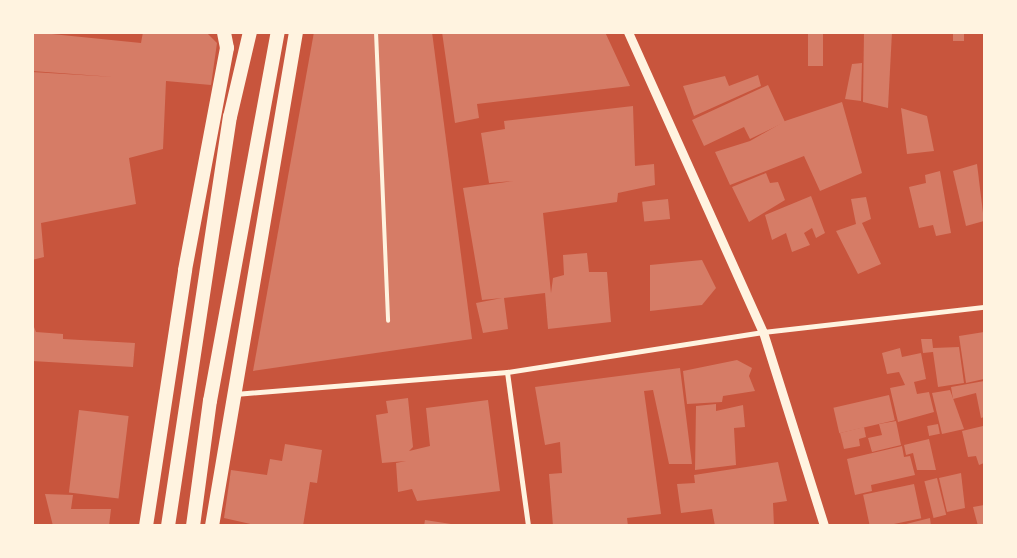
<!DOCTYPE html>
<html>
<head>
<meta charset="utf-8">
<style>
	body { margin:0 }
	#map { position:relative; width:1017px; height:558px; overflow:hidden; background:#c8553d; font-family:"Roboto Condensed",sans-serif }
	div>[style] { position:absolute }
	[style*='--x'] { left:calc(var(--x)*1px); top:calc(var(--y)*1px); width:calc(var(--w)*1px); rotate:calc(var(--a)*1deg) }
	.building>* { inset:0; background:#d67c66; transform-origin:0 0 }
	.service>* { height:4px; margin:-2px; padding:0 2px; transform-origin:2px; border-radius:2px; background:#fff3e0 }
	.minor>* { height:5px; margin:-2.5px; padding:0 2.5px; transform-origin:2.5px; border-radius:2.5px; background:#fff3e0 }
	.tertiary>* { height:9px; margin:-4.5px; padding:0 4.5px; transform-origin:4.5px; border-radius:4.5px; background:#fff3e0 }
	.trunk>* { height:14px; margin:-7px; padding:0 7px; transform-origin:7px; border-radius:7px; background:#fff3e0 }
	span { translate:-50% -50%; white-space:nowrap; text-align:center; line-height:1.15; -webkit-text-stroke:5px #fff3e0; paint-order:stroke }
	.frame { position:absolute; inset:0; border:34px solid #fff3e0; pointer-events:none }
</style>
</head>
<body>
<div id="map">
	<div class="building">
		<i style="clip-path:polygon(32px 32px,141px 43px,143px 32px,206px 32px,217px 43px,211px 85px,166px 81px,163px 149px,129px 158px,136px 204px,41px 223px,44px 257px,32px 260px,32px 72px,114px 77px,32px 71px)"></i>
		<i style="clip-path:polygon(314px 32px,432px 32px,472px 339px,253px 371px)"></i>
		<i style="clip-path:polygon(442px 32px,605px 32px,630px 86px,477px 104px,479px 118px,455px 123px)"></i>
		<i style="left:808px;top:32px;width:15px;height:34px"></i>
		<i style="clip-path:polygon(864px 32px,892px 32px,888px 108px,863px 102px)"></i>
		<i style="left:953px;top:32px;width:11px;height:9px"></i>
		<i style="clip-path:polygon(862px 63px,861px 101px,845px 99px,852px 64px)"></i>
		<i style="clip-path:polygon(758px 75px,761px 86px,694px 116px,683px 86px,725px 76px,729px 86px)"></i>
		<i style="clip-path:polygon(768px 85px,785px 122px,750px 139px,744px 127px,704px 146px,692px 120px)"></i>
		<i style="clip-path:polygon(842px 102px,862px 173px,820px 191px,804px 156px,730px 185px,715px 152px,750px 141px,785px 121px)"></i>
		<i style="clip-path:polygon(633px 106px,635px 166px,654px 164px,655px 185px,618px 193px,617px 202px,543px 213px,551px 293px,553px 278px,564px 275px,563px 255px,587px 253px,589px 272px,607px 272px,611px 322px,548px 329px,545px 293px,504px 298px,508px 329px,483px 333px,476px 303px,502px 298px,482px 300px,463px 188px,514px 181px,489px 183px,481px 133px,505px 129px,504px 121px)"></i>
		<i style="clip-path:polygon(901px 108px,927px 116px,934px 151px,907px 154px)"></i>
		<i style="clip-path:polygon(977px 164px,984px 221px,966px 226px,953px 171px)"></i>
		<i style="clip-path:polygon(940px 171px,951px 233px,936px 236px,933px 225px,919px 228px,909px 187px,926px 183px,925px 175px)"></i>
		<i style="clip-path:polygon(766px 173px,770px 183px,778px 182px,785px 200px,749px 222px,732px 187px)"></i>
		<i style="clip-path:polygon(811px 196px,825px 233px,816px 238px,812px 228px,804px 233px,810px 245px,792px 252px,786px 233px,772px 240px,765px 215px)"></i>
		<i style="clip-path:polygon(866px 197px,871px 219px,862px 223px,881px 264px,858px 274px,836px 231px,856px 224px,851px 199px)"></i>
		<i style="left:668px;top:199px;width:20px;height:26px;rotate:84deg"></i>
		<i style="clip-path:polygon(702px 260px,716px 288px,702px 305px,650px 311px,650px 265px)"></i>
		<i style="clip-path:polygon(32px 322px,36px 332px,63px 334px,63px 339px,135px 343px,133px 367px,32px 361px)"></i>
		<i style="clip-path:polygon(984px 332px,984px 379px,966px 383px,959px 336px)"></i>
		<i style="clip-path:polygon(921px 339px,932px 339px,933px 348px,959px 347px,964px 383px,938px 387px,933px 352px,923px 353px)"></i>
		<i style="clip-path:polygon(900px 348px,902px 357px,921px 353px,926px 379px,914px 382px,917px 394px,929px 392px,934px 412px,898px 422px,890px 388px,905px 385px,899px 372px,887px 374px,882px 353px)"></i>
		<i style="clip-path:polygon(737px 360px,752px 368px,749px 376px,755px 391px,723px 396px,722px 402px,687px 404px,683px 371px)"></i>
		<i style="clip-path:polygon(680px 368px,692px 464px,669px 464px,653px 390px,644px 391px,661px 514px,627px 518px,628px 526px,553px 526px,549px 474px,562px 473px,560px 442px,545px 445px,535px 387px)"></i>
		<i style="clip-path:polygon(984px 381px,984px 417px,981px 418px,976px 393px,953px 399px,951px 387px)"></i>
		<i style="clip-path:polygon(950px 390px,964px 429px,942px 434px,932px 393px)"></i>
		<i style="left:889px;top:395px;width:26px;height:57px;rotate:77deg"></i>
		<i style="clip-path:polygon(408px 398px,413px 447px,409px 451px,430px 446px,426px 408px,488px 400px,500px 491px,417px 501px,412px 489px,398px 492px,396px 463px,406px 461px,382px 463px,376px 415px,388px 413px,386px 401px)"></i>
		<i style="clip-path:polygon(716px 404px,716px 411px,743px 405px,745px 427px,734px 428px,736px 465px,695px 470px,696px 406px)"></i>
		<i style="left:79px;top:410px;width:50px;height:83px;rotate:7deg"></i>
		<i style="clip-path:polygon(896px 421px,901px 445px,872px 452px,868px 438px,882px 435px,879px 424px)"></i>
		<i style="left:938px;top:424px;width:10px;height:11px;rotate:79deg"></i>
		<i style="clip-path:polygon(983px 426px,984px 463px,979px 465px,976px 456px,968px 457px,962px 431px)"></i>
		<i style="clip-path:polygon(864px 427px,866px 437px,859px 439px,860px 446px,844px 449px,840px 433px)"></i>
		<i style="clip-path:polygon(929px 439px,936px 470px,917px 470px,913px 453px,906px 455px,904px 445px)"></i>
		<i style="clip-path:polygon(285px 444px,322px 450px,317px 483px,310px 482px,303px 526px,259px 526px,224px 518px,231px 470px,267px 475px,270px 459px,282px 461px)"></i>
		<i style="clip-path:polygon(902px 446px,904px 457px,910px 456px,915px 475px,871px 485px,872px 491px,855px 495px,847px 459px)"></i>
		<i style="clip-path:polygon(778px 462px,787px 501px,773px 503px,774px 526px,715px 526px,712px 509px,681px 513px,677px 484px,695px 483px,694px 475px)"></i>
		<i style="clip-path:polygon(961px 473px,965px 508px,947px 512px,939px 478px)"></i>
		<i style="left:937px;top:478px;width:38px;height:13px;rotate:76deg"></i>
		<i style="left:914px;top:484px;width:35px;height:52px;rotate:78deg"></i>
		<i style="clip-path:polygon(45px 494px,73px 495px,71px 509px,111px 509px,109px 526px,53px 526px)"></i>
		<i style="clip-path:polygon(984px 505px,984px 525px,978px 526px,973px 507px)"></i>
		<i style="clip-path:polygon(930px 518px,931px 526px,902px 526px,902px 525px)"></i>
		<i style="clip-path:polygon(425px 520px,451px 524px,451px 526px,424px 526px)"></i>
	</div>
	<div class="service">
		<i style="--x:376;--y:32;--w:289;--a:87.6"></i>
	</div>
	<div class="minor">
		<i style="--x:507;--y:372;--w:155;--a:82.2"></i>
		<i style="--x:235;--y:394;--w:273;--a:-4.6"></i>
		<i style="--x:507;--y:372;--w:259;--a:-8.9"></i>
		<i style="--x:763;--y:332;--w:222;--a:-6.5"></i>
	</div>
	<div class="tertiary">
		<i style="--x:628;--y:32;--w:329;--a:65.8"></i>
		<i style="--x:763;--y:332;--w:203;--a:72.5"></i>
	</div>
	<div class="trunk">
		<i style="--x:146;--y:526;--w:259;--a:-81.3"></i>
		<i style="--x:185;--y:270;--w:226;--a:-79.3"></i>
		<i style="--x:227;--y:48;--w:16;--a:-101"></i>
		<i style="--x:168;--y:526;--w:414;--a:-81.4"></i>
		<i style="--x:230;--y:117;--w:87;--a:-76.8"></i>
		<i style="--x:193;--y:526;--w:126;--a:-82.3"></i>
		<i style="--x:210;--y:401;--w:375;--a:-79.6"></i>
		<i style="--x:212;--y:526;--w:501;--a:-80.35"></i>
	</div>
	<div class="frame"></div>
</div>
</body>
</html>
